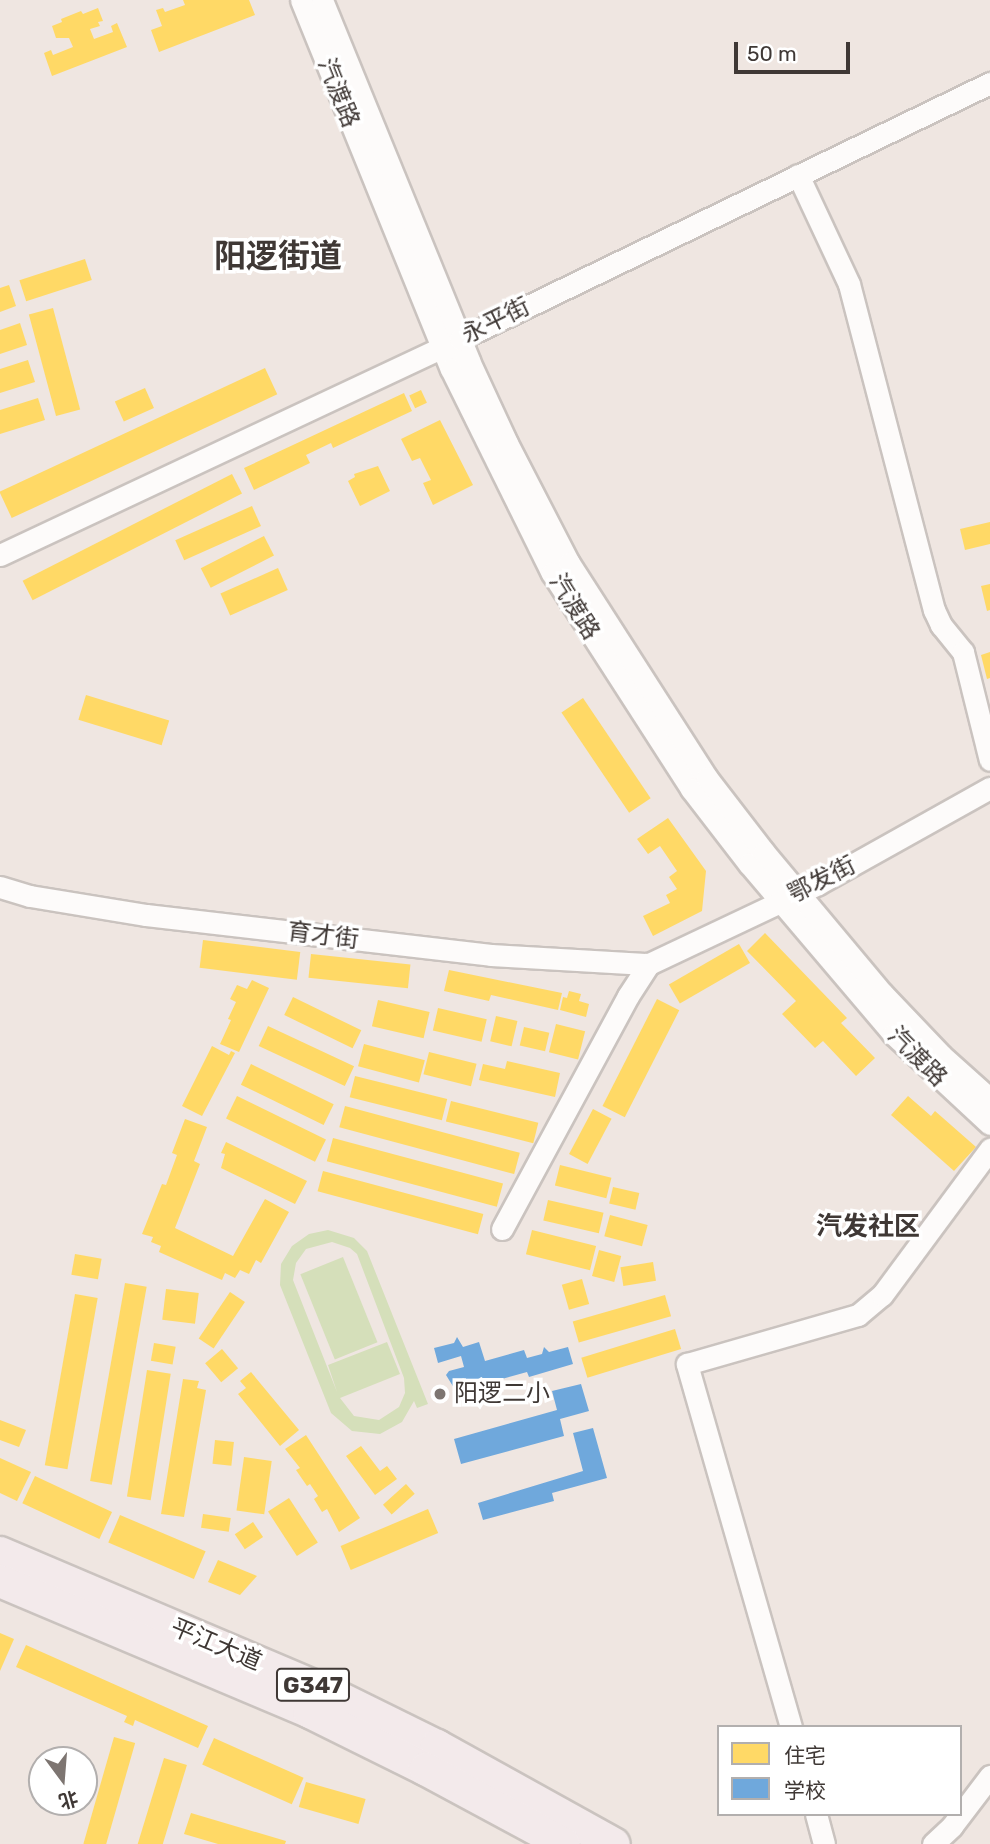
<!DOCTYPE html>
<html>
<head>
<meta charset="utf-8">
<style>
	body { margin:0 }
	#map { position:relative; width:990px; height:1844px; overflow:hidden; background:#efe6e1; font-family:Rubik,"Noto Sans SC",sans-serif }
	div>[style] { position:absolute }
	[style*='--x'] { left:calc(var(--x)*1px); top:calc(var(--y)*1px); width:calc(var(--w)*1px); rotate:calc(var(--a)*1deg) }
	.green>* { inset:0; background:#d5dfba; transform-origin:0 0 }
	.homes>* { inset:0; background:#ffd966; transform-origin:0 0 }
	.schools>* { inset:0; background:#6fa8dc }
	.roads { filter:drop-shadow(2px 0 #cac3bf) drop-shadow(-2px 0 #cac3bf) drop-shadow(0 2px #cac3bf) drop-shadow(0 -2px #cac3bf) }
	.minor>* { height:21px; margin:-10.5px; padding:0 10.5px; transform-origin:10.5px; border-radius:10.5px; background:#fdfbfa }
	.highway>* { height:32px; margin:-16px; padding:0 16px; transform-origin:16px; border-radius:16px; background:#f3eaeb }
	.dots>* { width:19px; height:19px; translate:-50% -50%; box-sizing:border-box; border:4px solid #fff; border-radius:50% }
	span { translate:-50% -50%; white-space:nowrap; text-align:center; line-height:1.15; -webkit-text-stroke:7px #fff; paint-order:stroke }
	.shield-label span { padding:2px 5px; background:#fff; border:2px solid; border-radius:5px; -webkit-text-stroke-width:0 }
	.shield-label { font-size:23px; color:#3f3835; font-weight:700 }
	.street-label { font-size:24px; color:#3f3835 }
	.poi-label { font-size:24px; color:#3f3835 }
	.left { translate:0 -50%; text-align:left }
	.neighbourhood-label { font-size:26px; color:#3f3835; font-weight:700 }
	.district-label { font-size:32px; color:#3f3835; font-weight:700 }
	.legend { position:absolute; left:717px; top:1725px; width:245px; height:91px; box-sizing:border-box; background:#fff; border:2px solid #b2afae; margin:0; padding:9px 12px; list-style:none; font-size:21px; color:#3f3835 }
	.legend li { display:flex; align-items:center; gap:14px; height:35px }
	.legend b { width:35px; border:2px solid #b2afae }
	.north { position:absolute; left:28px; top:1746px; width:70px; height:70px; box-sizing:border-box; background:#fff; border:2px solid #b2afae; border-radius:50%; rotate:164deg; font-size:19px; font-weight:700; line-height:28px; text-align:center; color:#3f3835 }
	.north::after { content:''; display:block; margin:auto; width:24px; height:32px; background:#7d7571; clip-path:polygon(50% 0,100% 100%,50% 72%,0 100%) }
	.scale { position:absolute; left:734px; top:42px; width:116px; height:32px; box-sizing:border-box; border:4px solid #3f3835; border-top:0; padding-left:9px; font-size:21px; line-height:24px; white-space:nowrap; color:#3f3835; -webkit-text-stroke:5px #fff; paint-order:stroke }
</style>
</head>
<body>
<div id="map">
	<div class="green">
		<i style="clip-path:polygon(evenodd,328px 1230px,354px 1238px,367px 1251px,428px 1404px,417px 1408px,414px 1401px,402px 1422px,380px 1434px,352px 1431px,331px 1413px,280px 1285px,281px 1264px,292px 1246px,309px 1234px,328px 1230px,332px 1242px,350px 1248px,357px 1254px,404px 1378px,405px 1393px,399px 1407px,379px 1420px,354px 1416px,340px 1398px,400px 1374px,387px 1342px,328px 1365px,337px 1392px,293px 1280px,296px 1263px,306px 1249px,332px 1242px)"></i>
		<i style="left:343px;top:1257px;width:92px;height:46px;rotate:68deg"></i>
	</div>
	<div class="homes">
		<i style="clip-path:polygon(183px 0,249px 0,255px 15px,159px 52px,151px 30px,162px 26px,156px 10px,163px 8px,165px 12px,185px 5px)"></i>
		<i style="clip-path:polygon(98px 8px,103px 21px,98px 22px,100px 26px,90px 29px,94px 39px,113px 32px,111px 26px,117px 23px,127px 47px,52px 76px,44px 53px,51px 50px,53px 55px,73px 47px,69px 38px,56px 38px,52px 26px,62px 22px,61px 19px,81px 11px,83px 14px)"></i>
		<i style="left:85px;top:259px;width:22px;height:69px;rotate:72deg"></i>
		<i style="clip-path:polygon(9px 285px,16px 306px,0 312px,0 288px)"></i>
		<i style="left:53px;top:308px;width:105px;height:25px;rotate:75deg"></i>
		<i style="clip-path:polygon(20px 323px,27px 345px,0 354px,0 330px)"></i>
		<i style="clip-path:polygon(28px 360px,35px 382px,0 393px,0 369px)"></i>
		<i style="left:265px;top:368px;width:29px;height:293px;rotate:65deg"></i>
		<i style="left:145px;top:388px;width:22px;height:33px;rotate:66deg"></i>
		<i style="left:421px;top:390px;width:14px;height:13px;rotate:65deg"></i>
		<i style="clip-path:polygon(404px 393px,412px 411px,333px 448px,331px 443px,306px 455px,310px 463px,254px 490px,244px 468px)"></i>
		<i style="clip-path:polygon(38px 398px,45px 420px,0 434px,0 410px)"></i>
		<i style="clip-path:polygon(440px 420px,473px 485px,433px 505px,423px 483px,431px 480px,420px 458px,412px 461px,401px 439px)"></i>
		<i style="clip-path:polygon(378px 466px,390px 491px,360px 506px,348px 481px,355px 477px,354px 474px)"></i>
		<i style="left:232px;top:474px;width:22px;height:235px;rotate:63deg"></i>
		<i style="left:252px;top:506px;width:22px;height:84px;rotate:66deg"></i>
		<i style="clip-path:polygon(990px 522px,990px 544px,965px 550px,960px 529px)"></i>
		<i style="left:264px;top:536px;width:22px;height:71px;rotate:63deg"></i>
		<i style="left:278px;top:568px;width:24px;height:63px;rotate:66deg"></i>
		<i style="clip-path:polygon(990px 584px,990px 610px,987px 611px,981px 586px)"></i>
		<i style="clip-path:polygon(990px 652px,990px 678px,987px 679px,981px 655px)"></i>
		<i style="left:86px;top:695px;width:87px;height:26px;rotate:17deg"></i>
		<i style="left:583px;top:698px;width:121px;height:26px;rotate:56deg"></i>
		<i style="clip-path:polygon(668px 818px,706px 871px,702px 911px,653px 936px,643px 916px,670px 903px,666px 895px,677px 889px,669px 877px,677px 871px,660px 846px,648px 854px,637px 839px)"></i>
		<i style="clip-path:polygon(765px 933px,847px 1018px,841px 1023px,875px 1058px,856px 1076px,823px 1041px,815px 1048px,782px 1014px,796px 1001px,747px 951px)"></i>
		<i style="left:203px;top:940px;width:98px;height:28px;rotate:7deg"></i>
		<i style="left:739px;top:944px;width:22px;height:81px;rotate:60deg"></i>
		<i style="left:311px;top:954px;width:100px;height:24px;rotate:6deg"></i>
		<i style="clip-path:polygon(449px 970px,562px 993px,558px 1010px,491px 995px,489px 1001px,444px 991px)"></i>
		<i style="clip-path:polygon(252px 980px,269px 988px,239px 1052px,220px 1044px,231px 1020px,228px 1019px,236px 1002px,230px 999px,237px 985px,247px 989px)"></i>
		<i style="clip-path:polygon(569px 991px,581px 994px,579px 1001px,589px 1004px,586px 1017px,560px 1010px,563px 997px,567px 998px)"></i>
		<i style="left:293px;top:997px;width:76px;height:20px;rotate:26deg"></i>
		<i style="left:657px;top:999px;width:25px;height:120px;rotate:27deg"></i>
		<i style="left:378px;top:1000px;width:53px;height:27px;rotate:13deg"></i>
		<i style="left:438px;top:1008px;width:50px;height:23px;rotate:13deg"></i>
		<i style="left:496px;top:1016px;width:22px;height:26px;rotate:13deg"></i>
		<i style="left:556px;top:1024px;width:30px;height:29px;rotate:14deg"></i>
		<i style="left:268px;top:1026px;width:95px;height:22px;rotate:25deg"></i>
		<i style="left:524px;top:1027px;width:26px;height:19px;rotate:13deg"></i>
		<i style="left:364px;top:1044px;width:63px;height:23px;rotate:15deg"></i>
		<i style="clip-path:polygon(212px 1046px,229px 1055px,231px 1051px,235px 1053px,202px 1116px,182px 1106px)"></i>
		<i style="left:429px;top:1052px;width:49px;height:23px;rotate:14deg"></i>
		<i style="clip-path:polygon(507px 1061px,560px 1073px,555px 1097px,479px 1080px,483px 1064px,505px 1069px)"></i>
		<i style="left:251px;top:1064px;width:92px;height:23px;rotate:26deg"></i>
		<i style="left:355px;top:1076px;width:95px;height:22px;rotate:14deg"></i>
		<i style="left:237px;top:1096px;width:99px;height:25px;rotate:26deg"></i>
		<i style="clip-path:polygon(908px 1096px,931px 1116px,935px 1111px,976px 1147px,954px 1171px,891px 1115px)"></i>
		<i style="left:451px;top:1101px;width:90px;height:21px;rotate:14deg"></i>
		<i style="left:345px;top:1106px;width:181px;height:22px;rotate:15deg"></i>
		<i style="left:593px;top:1109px;width:21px;height:51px;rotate:28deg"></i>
		<i style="clip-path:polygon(185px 1119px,207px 1127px,194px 1161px,200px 1164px,175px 1228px,233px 1256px,265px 1199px,289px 1212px,261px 1263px,256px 1260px,249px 1274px,240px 1270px,235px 1278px,225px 1273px,222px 1280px,159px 1252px,161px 1246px,151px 1242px,153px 1237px,142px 1234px,162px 1184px,166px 1185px,177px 1155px,172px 1153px)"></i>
		<i style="left:333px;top:1138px;width:176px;height:24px;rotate:15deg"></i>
		<i style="clip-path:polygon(226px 1142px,307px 1181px,295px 1204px,221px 1168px,225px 1154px,221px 1153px)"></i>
		<i style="left:560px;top:1165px;width:53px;height:21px;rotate:14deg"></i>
		<i style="left:323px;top:1171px;width:166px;height:21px;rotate:15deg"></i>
		<i style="left:613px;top:1187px;width:27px;height:17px;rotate:13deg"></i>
		<i style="left:548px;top:1200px;width:57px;height:21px;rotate:13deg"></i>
		<i style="left:610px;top:1215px;width:39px;height:22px;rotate:15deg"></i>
		<i style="left:532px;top:1230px;width:66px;height:25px;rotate:14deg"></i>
		<i style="left:599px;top:1250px;width:23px;height:27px;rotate:15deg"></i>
		<i style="left:75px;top:1254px;width:27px;height:21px;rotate:10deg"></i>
		<i style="left:653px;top:1262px;width:19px;height:33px;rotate:81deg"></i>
		<i style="left:582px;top:1279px;width:26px;height:21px;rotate:74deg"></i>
		<i style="left:125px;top:1283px;width:22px;height:201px;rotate:10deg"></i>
		<i style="left:166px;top:1289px;width:33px;height:31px;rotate:7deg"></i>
		<i style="left:230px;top:1292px;width:18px;height:56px;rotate:34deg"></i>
		<i style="left:75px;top:1294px;width:23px;height:174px;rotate:10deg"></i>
		<i style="left:665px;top:1295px;width:22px;height:96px;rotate:74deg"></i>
		<i style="left:675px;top:1329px;width:21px;height:98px;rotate:73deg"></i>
		<i style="left:154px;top:1343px;width:22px;height:18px;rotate:10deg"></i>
		<i style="left:222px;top:1349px;width:25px;height:22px;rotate:50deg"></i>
		<i style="left:147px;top:1370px;width:24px;height:128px;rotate:9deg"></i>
		<i style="clip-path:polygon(251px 1372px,299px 1430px,280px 1446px,238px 1394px,246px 1388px,240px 1381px)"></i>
		<i style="clip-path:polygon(183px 1379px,199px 1381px,197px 1388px,206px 1390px,184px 1517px,161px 1514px)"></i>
		<i style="clip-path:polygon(0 1420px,26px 1430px,19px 1447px,0 1440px)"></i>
		<i style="clip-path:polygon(306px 1435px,360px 1518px,339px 1532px,327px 1509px,322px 1512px,314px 1499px,318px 1496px,310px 1484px,307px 1486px,296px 1470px,300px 1468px,285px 1449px)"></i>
		<i style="left:215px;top:1440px;width:19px;height:24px;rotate:6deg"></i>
		<i style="clip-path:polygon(361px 1446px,380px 1471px,387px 1466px,397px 1479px,375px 1495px,346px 1456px)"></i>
		<i style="left:244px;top:1457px;width:28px;height:54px;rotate:8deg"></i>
		<i style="clip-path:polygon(0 1458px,31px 1472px,17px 1501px,0 1493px)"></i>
		<i style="left:35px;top:1476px;width:85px;height:30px;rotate:25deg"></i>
		<i style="left:406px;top:1484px;width:13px;height:31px;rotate:48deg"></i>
		<i style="left:289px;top:1498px;width:53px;height:25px;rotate:57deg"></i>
		<i style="left:428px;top:1509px;width:26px;height:95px;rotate:67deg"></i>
		<i style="left:203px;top:1514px;width:28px;height:14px;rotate:8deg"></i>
		<i style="left:120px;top:1515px;width:93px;height:30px;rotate:23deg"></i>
		<i style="left:253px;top:1522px;width:18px;height:22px;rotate:56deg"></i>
		<i style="clip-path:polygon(218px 1560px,257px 1576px,240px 1595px,208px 1582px)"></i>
		<i style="clip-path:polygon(0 1633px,14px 1639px,0 1671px)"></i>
		<i style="clip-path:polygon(26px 1645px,208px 1726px,198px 1748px,135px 1720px,133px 1726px,124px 1722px,127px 1716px,16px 1667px)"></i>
		<i style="left:114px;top:1737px;width:22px;height:111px;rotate:16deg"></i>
		<i style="left:214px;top:1738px;width:98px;height:29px;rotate:24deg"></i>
		<i style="left:164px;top:1758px;width:24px;height:90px;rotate:17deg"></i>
		<i style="left:306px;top:1782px;width:62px;height:26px;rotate:16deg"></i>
		<i style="clip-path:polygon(191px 1813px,286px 1841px,285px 1844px,218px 1844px,184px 1834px)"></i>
	</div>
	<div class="schools">
		<i style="clip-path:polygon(457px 1337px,463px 1347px,479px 1342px,485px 1361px,524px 1350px,527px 1358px,542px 1354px,544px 1347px,549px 1352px,568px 1347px,573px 1364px,529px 1377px,527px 1372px,473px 1387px,472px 1383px,454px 1388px,446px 1375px,449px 1371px,464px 1367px,461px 1356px,438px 1363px,434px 1348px,454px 1343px)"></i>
		<i style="clip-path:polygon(581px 1384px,589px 1411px,560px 1419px,564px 1436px,461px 1464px,454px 1439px,557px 1410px,552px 1391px)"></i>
		<i style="clip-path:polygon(593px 1428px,607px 1478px,552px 1493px,554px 1501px,483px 1520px,478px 1503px,583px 1471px,573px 1433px)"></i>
	</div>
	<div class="roads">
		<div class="minor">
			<i style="--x:301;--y:0;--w:398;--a:67.9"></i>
			<i style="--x:451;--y:369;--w:228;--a:63.7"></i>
			<i style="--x:552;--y:573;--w:257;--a:57.2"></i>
			<i style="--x:691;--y:789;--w:95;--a:52.3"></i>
			<i style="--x:749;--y:864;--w:223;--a:49.7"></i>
			<i style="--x:893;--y:1034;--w:132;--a:42.9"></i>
			<i style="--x:322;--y:0;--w:390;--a:67.8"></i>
			<i style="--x:469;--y:361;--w:90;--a:65.1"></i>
			<i style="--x:507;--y:443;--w:135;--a:62.7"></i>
			<i style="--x:569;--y:563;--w:255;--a:57.3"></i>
			<i style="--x:707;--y:778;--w:93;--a:52.4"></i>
			<i style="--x:764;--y:852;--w:184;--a:50.1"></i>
			<i style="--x:882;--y:993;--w:86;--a:46.4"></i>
			<i style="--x:941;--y:1055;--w:66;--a:41.9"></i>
			<i style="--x:798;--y:175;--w:120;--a:64.9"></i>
			<i style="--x:849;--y:284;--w:337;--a:75.4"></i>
			<i style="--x:934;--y:610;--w:17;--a:65"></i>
			<i style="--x:941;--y:625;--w:35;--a:51"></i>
			<i style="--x:963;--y:652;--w:111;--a:76"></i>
			<i style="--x:0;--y:555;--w:508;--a:-25.15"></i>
			<i style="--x:460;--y:339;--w:589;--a:-25.78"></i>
			<i style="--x:0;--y:887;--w:31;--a:17"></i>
			<i style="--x:30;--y:896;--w:118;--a:9.3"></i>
			<i style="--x:146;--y:915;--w:347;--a:6.6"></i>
			<i style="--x:491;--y:955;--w:158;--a:3.3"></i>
			<i style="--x:649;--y:964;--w:187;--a:-25.3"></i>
			<i style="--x:818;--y:884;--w:197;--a:-29.2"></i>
			<i style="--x:502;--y:1229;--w:265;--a:-61.6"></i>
			<i style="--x:628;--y:996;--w:38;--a:-57"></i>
			<i style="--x:791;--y:1727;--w:378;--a:-106"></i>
			<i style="--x:687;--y:1364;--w:178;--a:-16"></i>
			<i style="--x:858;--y:1315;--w:31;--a:-40"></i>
			<i style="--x:882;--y:1295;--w:182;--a:-53.5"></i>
			<i style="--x:816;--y:1814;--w:31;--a:75"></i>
			<i style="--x:933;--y:1844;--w:26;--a:-43"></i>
			<i style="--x:952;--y:1826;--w:63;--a:-52.8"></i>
		</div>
		<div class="highway">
			<i style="--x:0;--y:1553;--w:349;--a:23"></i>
			<i style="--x:321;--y:1689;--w:129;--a:26.2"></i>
			<i style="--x:437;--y:1746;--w:202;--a:29"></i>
			<i style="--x:0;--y:1581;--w:337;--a:22.9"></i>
			<i style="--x:310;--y:1712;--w:128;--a:26.4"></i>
			<i style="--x:425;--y:1769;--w:158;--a:28.3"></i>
		</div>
	</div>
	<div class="dots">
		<i style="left:440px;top:1394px;background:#7d7571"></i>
	</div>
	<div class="shield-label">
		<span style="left:313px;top:1685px">G347</span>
	</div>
	<div class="street-label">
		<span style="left:338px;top:93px;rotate:68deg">汽渡路</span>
		<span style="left:496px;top:321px;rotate:-26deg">永平街</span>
		<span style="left:574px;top:607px;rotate:58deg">汽渡路</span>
		<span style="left:822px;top:880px;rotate:-27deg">鄂发街</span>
		<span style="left:323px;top:936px;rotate:7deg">育才街</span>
		<span style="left:917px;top:1057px;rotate:45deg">汽渡路</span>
		<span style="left:216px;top:1645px;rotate:23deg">平江大道</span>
	</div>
	<div class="poi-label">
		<span class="left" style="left:454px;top:1394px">阳逻二小</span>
	</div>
	<div class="neighbourhood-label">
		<span style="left:868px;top:1227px">汽发社区</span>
	</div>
	<div class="district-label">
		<span style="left:278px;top:256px">阳逻街道</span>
	</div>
	<ul class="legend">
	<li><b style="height:19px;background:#ffd966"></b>住宅</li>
	<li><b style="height:19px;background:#6fa8dc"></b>学校</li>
	</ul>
	<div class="north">北</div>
	<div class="scale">50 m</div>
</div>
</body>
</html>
